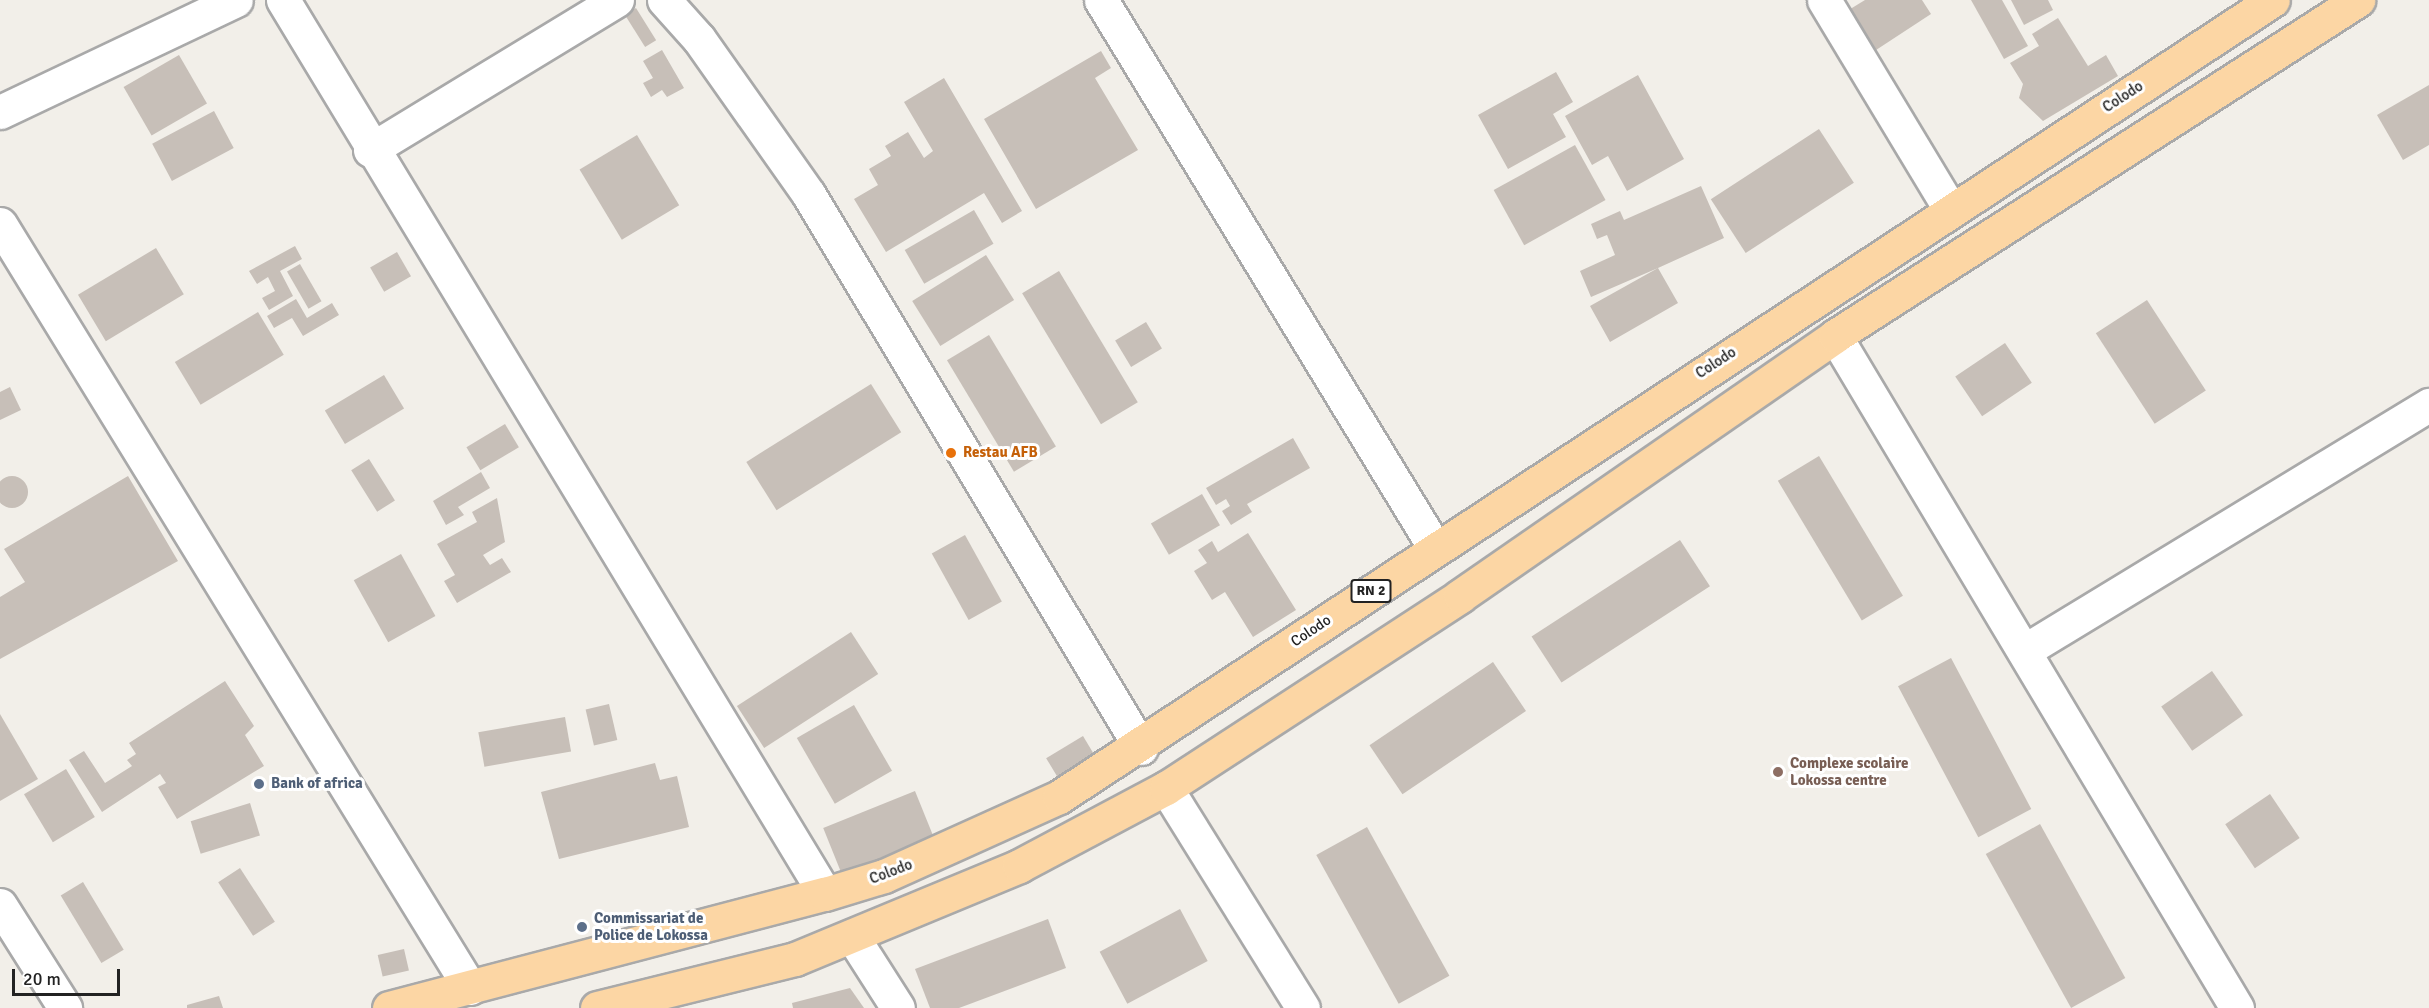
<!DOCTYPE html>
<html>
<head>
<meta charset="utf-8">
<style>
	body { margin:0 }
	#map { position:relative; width:2429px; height:1008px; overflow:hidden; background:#f2efe9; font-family:Signika,sans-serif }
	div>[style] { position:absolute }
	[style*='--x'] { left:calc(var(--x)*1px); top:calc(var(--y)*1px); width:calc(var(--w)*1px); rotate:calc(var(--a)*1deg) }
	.building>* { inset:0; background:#c7bfb8; transform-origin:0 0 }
	.round { border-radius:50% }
	.roads { filter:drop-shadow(2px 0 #a9a9a9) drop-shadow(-2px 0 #a9a9a9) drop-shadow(0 2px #a9a9a9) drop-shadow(0 -2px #a9a9a9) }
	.minor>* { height:33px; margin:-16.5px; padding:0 16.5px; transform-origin:16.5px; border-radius:16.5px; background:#fff }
	.major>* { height:33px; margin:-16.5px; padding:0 16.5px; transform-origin:16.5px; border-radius:16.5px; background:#fcd6a4 }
	.dots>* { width:16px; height:16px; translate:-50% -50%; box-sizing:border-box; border:3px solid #fff; border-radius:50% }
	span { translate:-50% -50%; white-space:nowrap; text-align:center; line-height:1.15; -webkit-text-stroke:6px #fff; paint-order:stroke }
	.shield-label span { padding:2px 4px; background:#fff; border:2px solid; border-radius:4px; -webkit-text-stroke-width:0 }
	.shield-label { font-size:14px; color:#222; font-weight:700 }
	.street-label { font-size:15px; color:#222 }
	.food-label { font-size:15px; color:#c56008; font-weight:700 }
	.left { translate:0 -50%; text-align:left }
	.education-label { font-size:15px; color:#785e54; font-weight:700 }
	.service-label { font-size:15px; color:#4e5e75; font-weight:700 }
	.scale { position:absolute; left:12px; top:969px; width:108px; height:27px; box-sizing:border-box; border:3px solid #222; border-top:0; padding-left:8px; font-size:18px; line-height:21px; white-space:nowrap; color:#222; -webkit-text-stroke:4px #fff; paint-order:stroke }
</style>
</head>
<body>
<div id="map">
	<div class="building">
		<i style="clip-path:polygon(1865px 0,1922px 0,1931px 14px,1873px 52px,1847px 11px)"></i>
		<i style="clip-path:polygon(1971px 0,2002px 0,2028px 46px,2004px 59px)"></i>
		<i style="clip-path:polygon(2011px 0,2048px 0,2053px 10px,2024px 25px)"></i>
		<i style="left:636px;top:8px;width:38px;height:13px;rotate:58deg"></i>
		<i style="clip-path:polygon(2058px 18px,2088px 66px,2106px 55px,2118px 76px,2043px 121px,2019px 98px,2023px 84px,2010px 63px,2039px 46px,2032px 34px)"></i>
		<i style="clip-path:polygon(662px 50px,684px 88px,667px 97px,662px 90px,651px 97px,643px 83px,653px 78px,643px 61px)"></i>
		<i style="clip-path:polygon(1101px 51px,1111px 68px,1095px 78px,1138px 150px,1036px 209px,984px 119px)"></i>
		<i style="left:179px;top:55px;width:56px;height:64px;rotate:60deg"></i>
		<i style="clip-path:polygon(1556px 72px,1573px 102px,1553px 114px,1566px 137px,1508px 169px,1478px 115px)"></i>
		<i style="clip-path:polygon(1638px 75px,1684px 159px,1627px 191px,1608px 156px,1592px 165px,1565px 116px)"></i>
		<i style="clip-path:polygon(944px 78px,1022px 211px,1002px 223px,984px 193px,886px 252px,854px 199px,878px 185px,869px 169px,891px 156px,885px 146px,908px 132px,924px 158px,933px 151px,904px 102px)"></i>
		<i style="clip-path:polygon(2429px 85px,2429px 145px,2403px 160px,2377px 115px)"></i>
		<i style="left:214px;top:111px;width:42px;height:70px;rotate:62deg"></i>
		<i style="left:1819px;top:129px;width:64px;height:129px;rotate:57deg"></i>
		<i style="left:637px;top:135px;width:82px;height:67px;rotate:59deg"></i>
		<i style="left:1575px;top:145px;width:63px;height:93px;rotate:61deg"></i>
		<i style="clip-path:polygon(1701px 186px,1724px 238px,1658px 268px,1678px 303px,1610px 342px,1590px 306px,1658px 268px,1591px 297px,1580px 271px,1615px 255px,1607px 235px,1597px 239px,1591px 224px,1620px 211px,1624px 220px)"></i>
		<i style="left:974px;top:210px;width:39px;height:80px;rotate:60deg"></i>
		<i style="clip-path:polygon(295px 246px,302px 259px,280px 271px,293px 296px,269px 310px,262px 298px,275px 291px,268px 277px,257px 284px,249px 271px)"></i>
		<i style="left:156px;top:248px;width:54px;height:91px;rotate:59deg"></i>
		<i style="left:397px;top:252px;width:28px;height:31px;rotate:60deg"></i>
		<i style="left:986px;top:255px;width:53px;height:87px;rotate:58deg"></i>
		<i style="left:300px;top:264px;width:43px;height:15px;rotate:60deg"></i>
		<i style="left:1059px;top:271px;width:153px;height:43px;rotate:59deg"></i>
		<i style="clip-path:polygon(296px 299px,307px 318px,332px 303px,339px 315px,303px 336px,292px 318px,274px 328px,267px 316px)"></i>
		<i style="left:2147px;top:300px;width:108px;height:61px;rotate:57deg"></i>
		<i style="left:258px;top:312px;width:50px;height:97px;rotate:59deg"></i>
		<i style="left:1146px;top:322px;width:31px;height:36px;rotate:59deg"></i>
		<i style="left:989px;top:335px;width:130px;height:49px;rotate:59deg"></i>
		<i style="left:2005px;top:343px;width:48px;height:60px;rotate:56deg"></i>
		<i style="left:384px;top:375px;width:39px;height:69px;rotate:59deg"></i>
		<i style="left:871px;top:384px;width:57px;height:147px;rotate:58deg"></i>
		<i style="clip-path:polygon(10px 387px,21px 410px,0 420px,0 392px)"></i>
		<i style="left:505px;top:424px;width:27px;height:45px;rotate:59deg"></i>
		<i style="clip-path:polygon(1293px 438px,1310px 468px,1247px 504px,1252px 512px,1231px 525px,1222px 511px,1230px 506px,1226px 499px,1216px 505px,1206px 488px)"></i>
		<i style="left:1819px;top:456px;width:163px;height:48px;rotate:59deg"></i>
		<i style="left:369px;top:459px;width:49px;height:21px;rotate:58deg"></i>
		<i style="clip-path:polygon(481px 472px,490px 488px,458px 507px,464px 515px,446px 525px,433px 501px)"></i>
		<i style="clip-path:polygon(128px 476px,178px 561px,0 659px,0 597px,25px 582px,4px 549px)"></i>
		<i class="round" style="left:-4px;top:476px;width:32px;height:32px"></i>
		<i style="left:1202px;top:494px;width:36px;height:59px;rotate:60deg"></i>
		<i style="clip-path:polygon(497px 498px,505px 542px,483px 555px,490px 565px,502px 558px,511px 572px,457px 603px,444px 581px,455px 575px,437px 544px,477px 522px,472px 512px)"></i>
		<i style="clip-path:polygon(1248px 533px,1296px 610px,1253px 637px,1225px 592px,1212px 600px,1194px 571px,1207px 563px,1198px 550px,1212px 541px,1218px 552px)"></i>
		<i style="left:965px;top:535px;width:76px;height:38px;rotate:61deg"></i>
		<i style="left:1680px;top:540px;width:55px;height:177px;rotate:57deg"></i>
		<i style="left:401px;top:554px;width:71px;height:54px;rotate:61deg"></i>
		<i style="left:851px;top:632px;width:50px;height:136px;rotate:57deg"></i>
		<i style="left:1951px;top:658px;width:171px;height:60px;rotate:62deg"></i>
		<i style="left:1493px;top:662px;width:59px;height:149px;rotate:56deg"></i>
		<i style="left:2212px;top:671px;width:54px;height:62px;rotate:55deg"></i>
		<i style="clip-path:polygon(225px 681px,254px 726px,245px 735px,264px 766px,177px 819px,158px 787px,166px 783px,160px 774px,102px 812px,69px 760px,84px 751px,105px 783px,132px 766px,127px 760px,136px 754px,129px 743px)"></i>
		<i style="left:609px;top:704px;width:37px;height:24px;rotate:77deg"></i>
		<i style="left:854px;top:705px;width:76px;height:66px;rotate:60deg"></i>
		<i style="clip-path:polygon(0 714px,38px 779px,0 801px)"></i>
		<i style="left:565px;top:717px;width:35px;height:88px;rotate:80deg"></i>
		<i style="left:1083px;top:736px;width:23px;height:43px;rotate:59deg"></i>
		<i style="clip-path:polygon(655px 763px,660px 780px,677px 776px,689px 827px,559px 859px,541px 792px)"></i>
		<i style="left:66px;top:769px;width:56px;height:49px;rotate:59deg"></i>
		<i style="left:915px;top:791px;width:50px;height:99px;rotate:68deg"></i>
		<i style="left:2270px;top:794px;width:53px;height:54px;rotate:56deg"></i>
		<i style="left:250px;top:803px;width:34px;height:62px;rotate:73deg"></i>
		<i style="left:2040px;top:824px;width:176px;height:62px;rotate:61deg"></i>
		<i style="left:1367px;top:827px;width:170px;height:58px;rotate:61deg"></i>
		<i style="left:240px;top:868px;width:64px;height:26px;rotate:57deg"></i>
		<i style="left:83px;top:882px;width:79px;height:26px;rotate:59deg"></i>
		<i style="left:1180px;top:909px;width:59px;height:91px;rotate:62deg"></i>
		<i style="clip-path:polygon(1048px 919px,1066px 968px,959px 1008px,930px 1008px,915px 969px)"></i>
		<i style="left:404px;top:949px;width:22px;height:27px;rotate:77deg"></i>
		<i style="clip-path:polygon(850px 988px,864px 1008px,793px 1008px,792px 1003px)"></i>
		<i style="clip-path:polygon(219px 996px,223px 1008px,187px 1008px,187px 1005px)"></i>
	</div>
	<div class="roads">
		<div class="minor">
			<i style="--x:283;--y:0;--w:1045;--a:58.77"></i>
			<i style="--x:664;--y:0;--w:52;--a:48.1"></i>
			<i style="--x:699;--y:39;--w:191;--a:54.8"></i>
			<i style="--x:809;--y:195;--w:645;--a:59.02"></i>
			<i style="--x:1101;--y:0;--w:642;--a:58.64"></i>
			<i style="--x:1824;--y:0;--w:244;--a:58.9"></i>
			<i style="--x:0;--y:112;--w:261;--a:-25.4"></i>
			<i style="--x:370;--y:150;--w:289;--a:-31.3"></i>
			<i style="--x:0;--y:224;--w:897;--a:58.4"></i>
			<i style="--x:1835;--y:336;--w:783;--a:59.11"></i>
			<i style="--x:2024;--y:651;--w:474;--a:-31.3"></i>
			<i style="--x:1166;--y:788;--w:259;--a:58.1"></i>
			<i style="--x:0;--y:905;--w:122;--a:57.7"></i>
			<i style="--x:852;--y:936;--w:85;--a:57.4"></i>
		</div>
		<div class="major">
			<i style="--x:389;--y:1008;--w:451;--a:-14.7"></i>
			<i style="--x:825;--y:894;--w:62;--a:-17"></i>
			<i style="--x:884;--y:876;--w:192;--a:-24.3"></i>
			<i style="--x:1059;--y:797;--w:1452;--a:-33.29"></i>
			<i style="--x:597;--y:1008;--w:204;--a:-13.9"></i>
			<i style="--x:795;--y:959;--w:243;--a:-22.5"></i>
			<i style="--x:1019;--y:866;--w:166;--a:-28"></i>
			<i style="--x:1166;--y:788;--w:351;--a:-33.1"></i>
			<i style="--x:1460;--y:596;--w:456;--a:-34.7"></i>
			<i style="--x:1835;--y:336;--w:622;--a:-32.72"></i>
		</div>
	</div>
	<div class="dots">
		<i style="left:951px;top:453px;background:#e8710a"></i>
		<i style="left:1778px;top:772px;background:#8d6e63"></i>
		<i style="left:259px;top:784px;background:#5c6f8a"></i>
		<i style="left:582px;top:927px;background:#5c6f8a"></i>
	</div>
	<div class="shield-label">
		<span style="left:1371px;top:591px">RN 2</span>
	</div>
	<div class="street-label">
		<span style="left:2123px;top:97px;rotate:-33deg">Colodo</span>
		<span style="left:1716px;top:363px;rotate:-33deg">Colodo</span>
		<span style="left:1311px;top:631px;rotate:-34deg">Colodo</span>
		<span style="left:891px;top:872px;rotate:-21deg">Colodo</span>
	</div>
	<div class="food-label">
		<span class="left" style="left:963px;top:453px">Restau AFB</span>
	</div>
	<div class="education-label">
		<span class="left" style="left:1790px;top:772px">Complexe scolaire<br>Lokossa centre</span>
	</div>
	<div class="service-label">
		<span class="left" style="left:271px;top:784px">Bank of africa</span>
		<span class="left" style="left:594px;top:927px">Commissariat de<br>Police de Lokossa</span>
	</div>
	<div class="scale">20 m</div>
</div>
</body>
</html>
